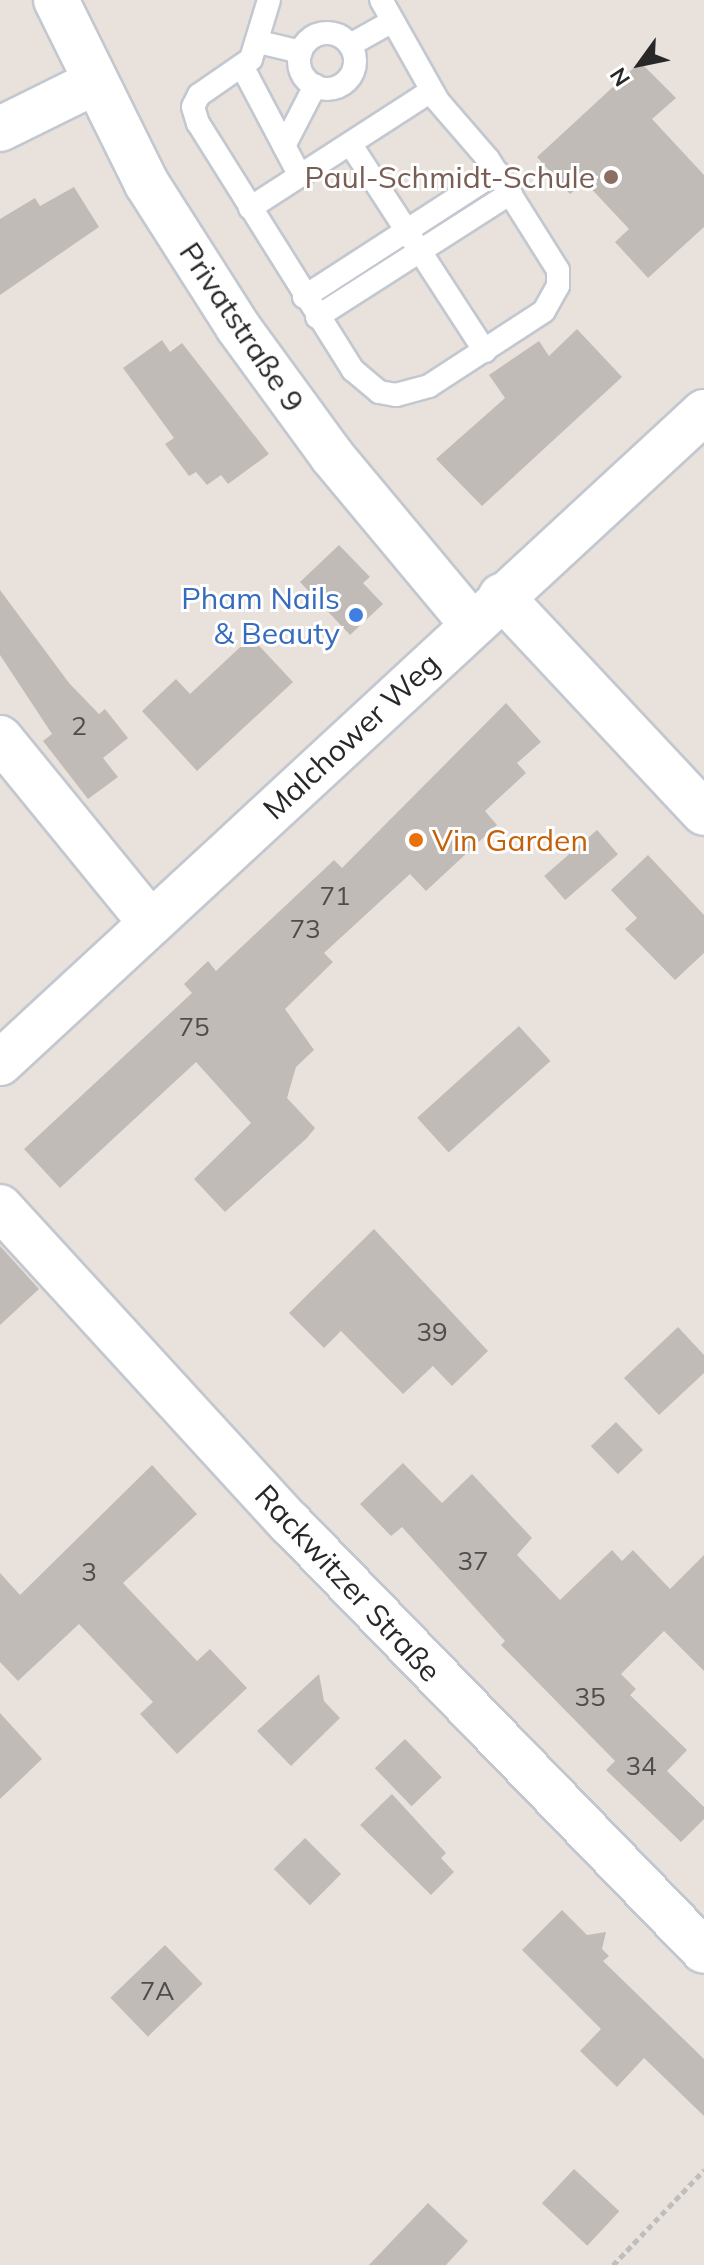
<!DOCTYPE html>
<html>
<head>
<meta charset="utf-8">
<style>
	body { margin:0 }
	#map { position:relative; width:704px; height:2265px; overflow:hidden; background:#e9e1db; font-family:Mulish,sans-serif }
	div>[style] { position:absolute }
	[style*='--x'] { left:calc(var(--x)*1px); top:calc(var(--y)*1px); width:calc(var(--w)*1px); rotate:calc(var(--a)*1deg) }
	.building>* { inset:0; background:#c1bbb8; transform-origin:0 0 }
	.path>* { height:5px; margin-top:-2.5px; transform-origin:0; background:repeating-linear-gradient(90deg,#bebebe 0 6px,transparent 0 10px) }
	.roads { filter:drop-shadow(2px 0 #c3c8d0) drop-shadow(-2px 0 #c3c8d0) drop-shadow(0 2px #c3c8d0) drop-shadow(0 -2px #c3c8d0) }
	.lane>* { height:22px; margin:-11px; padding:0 11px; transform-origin:11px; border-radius:11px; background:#fff }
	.lane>.ring { margin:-11px; padding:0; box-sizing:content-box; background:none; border:22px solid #fff; border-radius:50% }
	.street>* { height:44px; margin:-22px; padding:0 22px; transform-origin:22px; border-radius:22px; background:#fff }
	.secondary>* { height:44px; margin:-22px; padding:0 22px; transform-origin:22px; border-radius:22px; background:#fff }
	.dots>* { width:22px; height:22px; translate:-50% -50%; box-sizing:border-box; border:4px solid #fff; border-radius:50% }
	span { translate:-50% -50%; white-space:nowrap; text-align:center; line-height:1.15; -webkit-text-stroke:6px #fff; paint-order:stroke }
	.number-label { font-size:26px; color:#4e4d4c }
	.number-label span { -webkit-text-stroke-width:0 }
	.education-label { font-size:30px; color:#785e54 }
	.right { translate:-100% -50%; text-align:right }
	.street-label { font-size:30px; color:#282828 }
	.shop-label { font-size:30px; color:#366cbe }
	.food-label { font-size:30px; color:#c56008 }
	.left { translate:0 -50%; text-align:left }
	.north { position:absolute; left:600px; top:24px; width:80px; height:80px; -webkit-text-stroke:6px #fff; paint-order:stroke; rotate:237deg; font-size:22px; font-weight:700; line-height:32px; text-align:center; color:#282828 }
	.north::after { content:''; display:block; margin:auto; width:28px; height:36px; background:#282828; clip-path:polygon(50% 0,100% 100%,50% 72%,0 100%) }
</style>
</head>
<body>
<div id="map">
	<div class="building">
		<i style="clip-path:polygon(640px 62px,676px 98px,652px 119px,704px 175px,704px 227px,648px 278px,615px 242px,629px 229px,585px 182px,570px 194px,537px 157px)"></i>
		<i style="clip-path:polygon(74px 187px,99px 227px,0 295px,0 219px,35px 198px,40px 206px)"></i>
		<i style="clip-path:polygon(577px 329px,622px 377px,482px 506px,436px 459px,505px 398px,489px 375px,539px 341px,549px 356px)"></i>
		<i style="clip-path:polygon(162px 340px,170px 352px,182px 343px,269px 454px,228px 484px,221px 475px,207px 485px,196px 472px,189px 476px,165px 444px,174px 438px,123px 368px)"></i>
		<i style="clip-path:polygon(339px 545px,370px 577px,363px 583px,383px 604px,350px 635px,300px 582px)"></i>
		<i style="clip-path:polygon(0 590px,69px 683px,99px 714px,105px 709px,128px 738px,103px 758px,118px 777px,88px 799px,43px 741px,52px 734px,0 655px)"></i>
		<i style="clip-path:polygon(251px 637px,293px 682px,197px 771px,142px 711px,176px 679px,190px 694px)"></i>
		<i style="clip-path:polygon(506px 703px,541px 742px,517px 763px,526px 773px,485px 811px,497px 825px,426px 891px,410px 874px,324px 953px,333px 962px,285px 1009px,314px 1050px,296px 1067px,287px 1098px,315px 1128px,307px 1138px,225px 1212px,194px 1179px,251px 1123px,196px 1062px,60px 1188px,24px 1149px,192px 993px,184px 984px,208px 961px,216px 971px,334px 860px,342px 868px)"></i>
		<i style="left:597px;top:830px;width:32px;height:70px;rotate:49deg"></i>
		<i style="clip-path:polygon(648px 855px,704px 915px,704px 953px,675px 980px,625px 929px,637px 918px,611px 890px)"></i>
		<i style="left:519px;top:1026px;width:47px;height:137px;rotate:48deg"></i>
		<i style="clip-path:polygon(374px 1229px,488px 1351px,452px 1386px,433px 1366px,403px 1394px,341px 1331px,324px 1348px,289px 1313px)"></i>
		<i style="clip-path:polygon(0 1246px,39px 1289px,0 1325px)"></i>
		<i style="clip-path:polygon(678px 1327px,704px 1355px,704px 1373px,659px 1415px,624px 1378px)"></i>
		<i style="left:616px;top:1422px;width:39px;height:35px;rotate:46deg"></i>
		<i style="clip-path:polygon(403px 1463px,442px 1503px,472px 1474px,532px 1538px,517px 1555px,560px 1600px,612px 1550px,622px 1561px,633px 1550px,670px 1589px,704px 1555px,704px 1671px,664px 1631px,621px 1674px,636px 1689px,630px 1695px,687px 1750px,667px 1771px,704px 1807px,704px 1819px,681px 1842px,606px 1770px,615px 1761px,501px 1645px,505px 1641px,402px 1527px,391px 1536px,360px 1504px)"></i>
		<i style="clip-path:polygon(152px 1465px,197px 1514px,123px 1583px,197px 1661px,210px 1649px,247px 1688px,177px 1754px,140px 1714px,153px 1702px,79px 1624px,18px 1681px,0 1662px,0 1573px,20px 1595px)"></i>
		<i style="clip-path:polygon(319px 1674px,324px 1701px,340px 1718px,291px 1766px,257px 1731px)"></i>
		<i style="clip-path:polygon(0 1713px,42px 1759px,0 1799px)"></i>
		<i style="left:405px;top:1739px;width:53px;height:42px;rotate:46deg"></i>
		<i style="clip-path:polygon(392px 1794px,446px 1853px,441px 1858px,454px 1872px,431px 1895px,360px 1825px)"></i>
		<i style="left:305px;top:1838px;width:51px;height:44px;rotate:45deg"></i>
		<i style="clip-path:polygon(562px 1910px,587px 1935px,606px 1932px,602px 1949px,609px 1956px,603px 1961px,704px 2059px,704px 2116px,644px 2058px,617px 2087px,580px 2051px,601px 2029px,522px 1950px)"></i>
		<i style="left:165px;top:1945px;width:54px;height:76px;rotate:46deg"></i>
		<i style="left:574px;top:2169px;width:62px;height:47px;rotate:43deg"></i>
		<i style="clip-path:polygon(428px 2203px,468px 2241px,446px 2265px,369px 2265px)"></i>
	</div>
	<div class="path">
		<i style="--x:613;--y:2265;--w:132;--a:-46.2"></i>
	</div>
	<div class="roads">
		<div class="lane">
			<i style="--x:269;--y:0;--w:62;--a:107"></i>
			<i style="--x:251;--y:59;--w:63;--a:145.3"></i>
			<i style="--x:199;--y:95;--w:13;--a:117"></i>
			<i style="--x:193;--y:107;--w:17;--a:73"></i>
			<i style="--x:198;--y:123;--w:292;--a:57.9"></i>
			<i style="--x:353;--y:370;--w:34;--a:40"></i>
			<i style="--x:379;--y:392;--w:17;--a:10"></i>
			<i style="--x:396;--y:395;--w:34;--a:-15"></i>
			<i style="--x:429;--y:386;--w:137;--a:-33.1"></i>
			<i style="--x:544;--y:311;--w:29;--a:-61"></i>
			<i style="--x:558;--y:286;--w:16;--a:-90"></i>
			<i style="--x:558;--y:270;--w:131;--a:-122.2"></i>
			<i style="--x:488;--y:159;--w:77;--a:-130.8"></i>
			<i style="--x:438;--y:101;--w:116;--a:-119.4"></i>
			<i class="ring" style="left:299px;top:33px;width:34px;height:34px"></i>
			<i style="--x:259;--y:42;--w:43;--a:13.4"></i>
			<i style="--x:350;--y:45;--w:47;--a:-29.3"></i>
			<i style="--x:243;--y:68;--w:122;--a:62.2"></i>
			<i style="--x:351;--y:145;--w:246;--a:57"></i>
			<i style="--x:284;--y:146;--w:68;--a:-62.7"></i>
			<i style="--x:250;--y:208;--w:216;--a:-32.9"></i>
			<i style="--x:304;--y:297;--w:230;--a:-32.9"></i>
			<i style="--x:317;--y:317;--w:230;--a:-32.6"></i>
		</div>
		<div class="street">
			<i style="--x:56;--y:0;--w:205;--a:63.7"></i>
			<i style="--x:147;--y:184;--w:169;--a:57.5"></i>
			<i style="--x:238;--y:327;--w:160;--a:53.9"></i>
			<i style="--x:332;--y:456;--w:219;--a:50.2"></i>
			<i style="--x:0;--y:129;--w:104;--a:-26.3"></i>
			<i style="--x:501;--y:596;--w:297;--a:46.9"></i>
			<i style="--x:0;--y:738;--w:239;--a:50.8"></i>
			<i style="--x:0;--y:1207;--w:429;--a:47.5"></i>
			<i style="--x:290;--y:1523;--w:595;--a:45.95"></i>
		</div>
		<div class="secondary">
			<i style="--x:0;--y:1063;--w:959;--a:-42.76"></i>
		</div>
	</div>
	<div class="dots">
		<i style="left:611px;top:177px;background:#8d6e63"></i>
		<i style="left:356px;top:615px;background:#3f7fe0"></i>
		<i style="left:416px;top:840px;background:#e8710a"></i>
	</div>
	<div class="number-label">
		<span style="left:79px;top:726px">2</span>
		<span style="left:335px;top:896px">71</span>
		<span style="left:305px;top:929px">73</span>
		<span style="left:194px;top:1027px">75</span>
		<span style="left:432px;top:1332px">39</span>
		<span style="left:473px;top:1561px">37</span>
		<span style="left:89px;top:1572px">3</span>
		<span style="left:590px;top:1697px">35</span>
		<span style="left:641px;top:1766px">34</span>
		<span style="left:157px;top:1991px">7A</span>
	</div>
	<div class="education-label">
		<span class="right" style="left:595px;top:177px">Paul-Schmidt-Schule</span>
	</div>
	<div class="street-label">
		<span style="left:242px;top:327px;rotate:56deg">Privatstraße 9</span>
		<span style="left:351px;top:736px;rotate:-43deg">Malchower Weg</span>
		<span style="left:348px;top:1583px;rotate:47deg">Rackwitzer Straße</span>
	</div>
	<div class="shop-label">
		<span class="right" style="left:340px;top:615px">Pham Nails<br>&amp; Beauty</span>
	</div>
	<div class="food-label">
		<span class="left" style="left:432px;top:840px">Vin Garden</span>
	</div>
	<div class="north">N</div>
</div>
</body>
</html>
